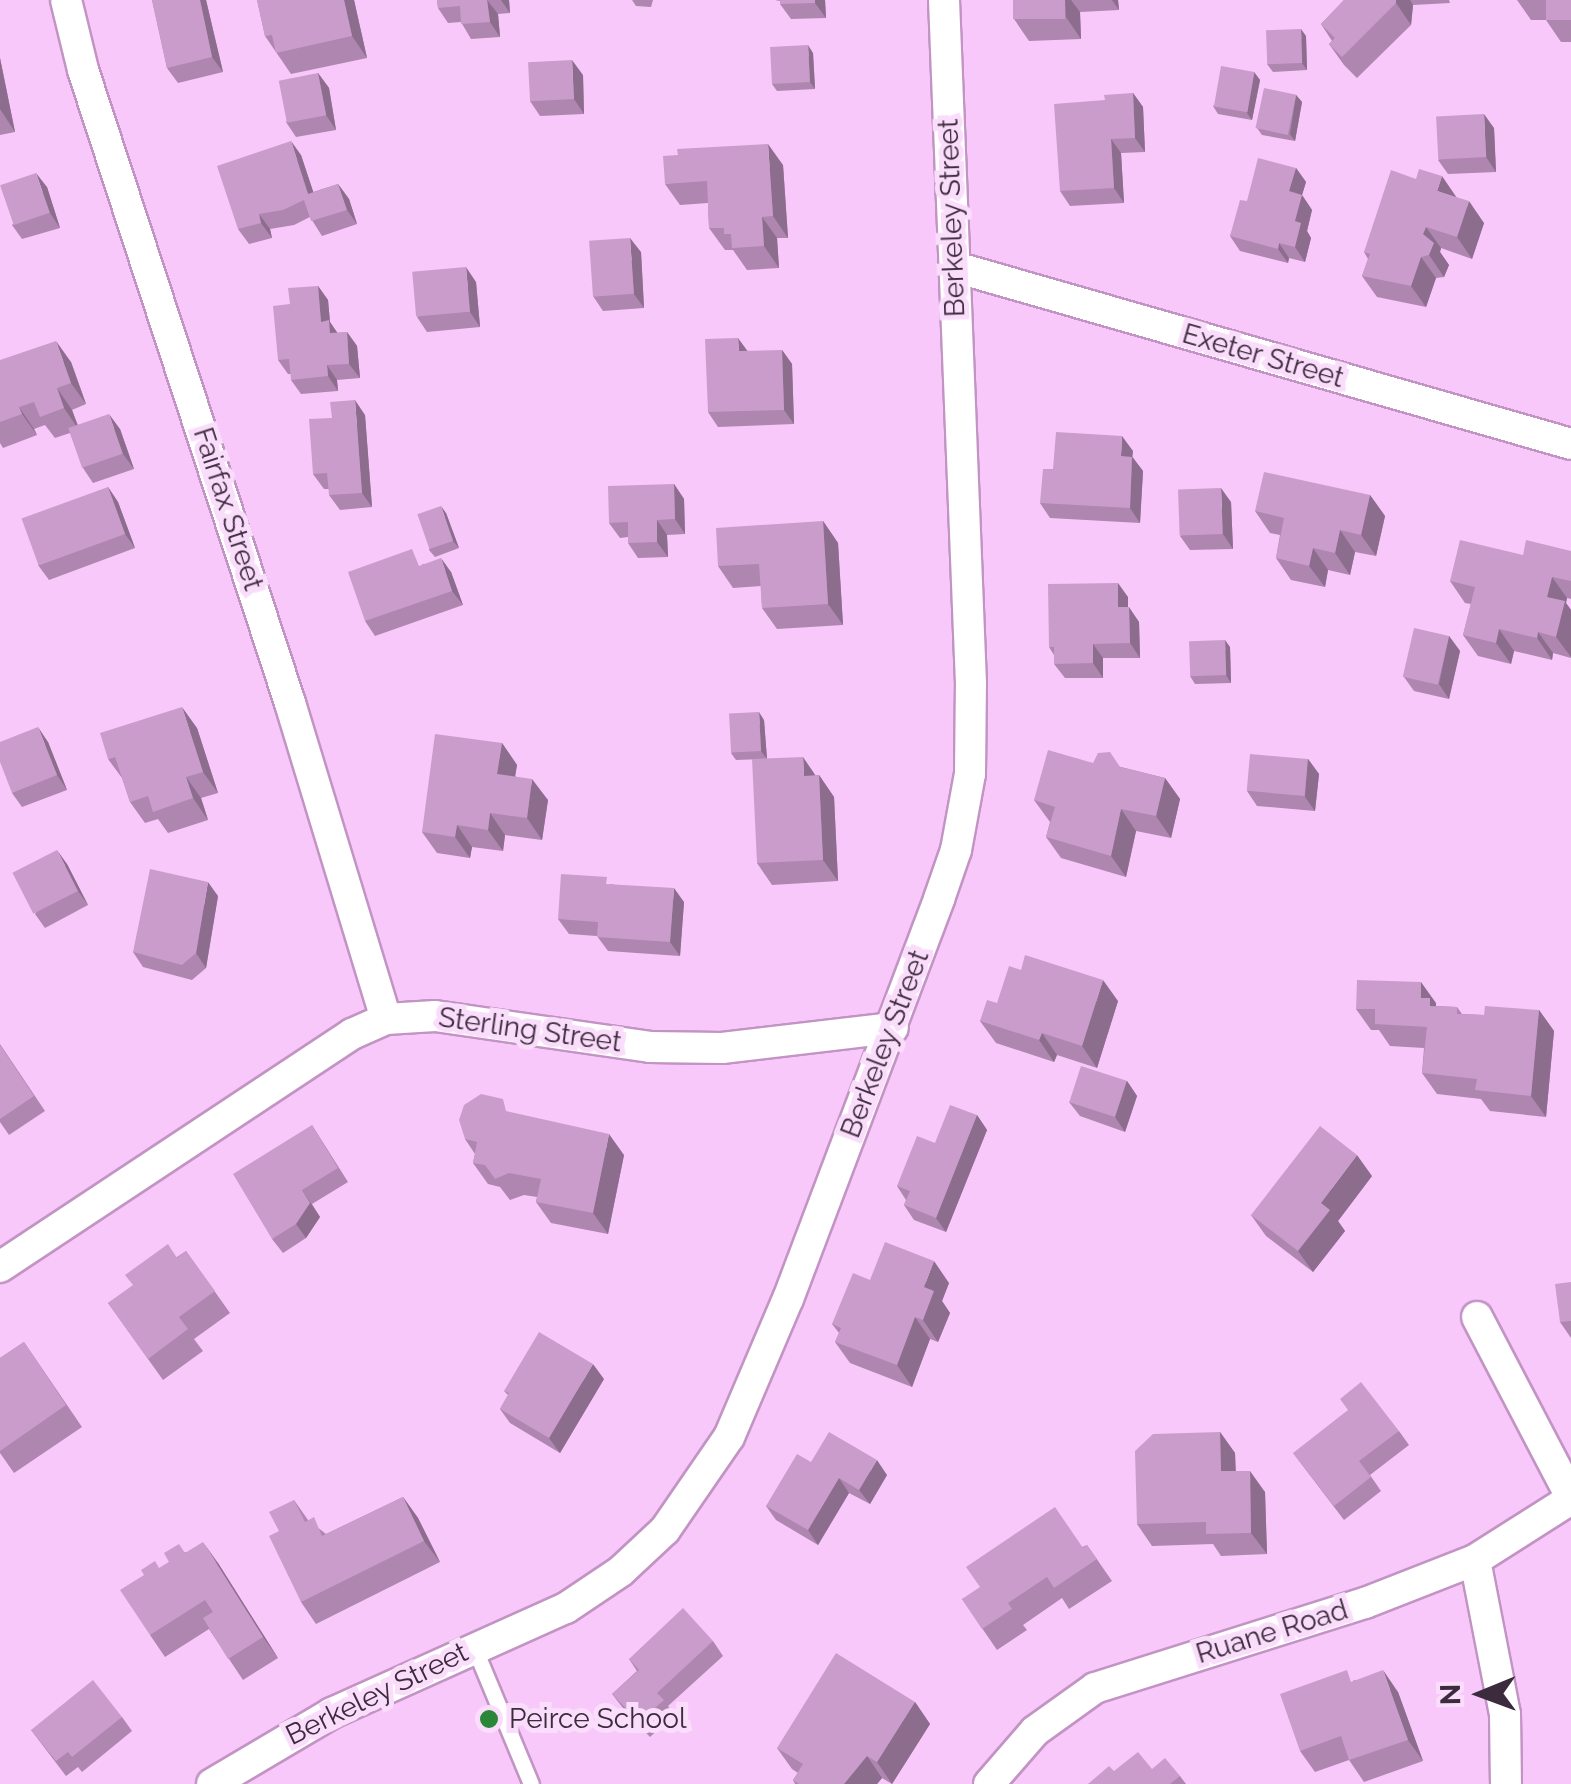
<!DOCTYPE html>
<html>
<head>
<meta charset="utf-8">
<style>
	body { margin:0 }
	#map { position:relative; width:1571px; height:1784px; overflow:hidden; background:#f8c8fa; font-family:Raleway,sans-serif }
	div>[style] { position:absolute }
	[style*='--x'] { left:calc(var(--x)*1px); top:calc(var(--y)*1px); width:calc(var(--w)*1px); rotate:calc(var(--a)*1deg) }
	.roads { filter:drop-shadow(2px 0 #c294c3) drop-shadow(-2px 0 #c294c3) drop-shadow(0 2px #c294c3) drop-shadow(0 -2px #c294c3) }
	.service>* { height:15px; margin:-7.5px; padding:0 7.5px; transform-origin:7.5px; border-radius:7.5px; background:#fff }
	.minor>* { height:30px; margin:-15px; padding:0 15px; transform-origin:15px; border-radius:15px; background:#fff }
	.wall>* { inset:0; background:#ae86af }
	.shaded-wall>* { inset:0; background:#8d6d8e }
	.building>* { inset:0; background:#ca9ccb; transform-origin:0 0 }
	.dots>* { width:28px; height:28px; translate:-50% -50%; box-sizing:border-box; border:5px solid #faddfb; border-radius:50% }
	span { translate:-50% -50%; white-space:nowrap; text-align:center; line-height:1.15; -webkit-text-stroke:10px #faddfb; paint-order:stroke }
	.street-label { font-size:28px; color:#3c2a3d }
	.poi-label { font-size:28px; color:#3c2a3d }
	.left { translate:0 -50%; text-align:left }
	.north { position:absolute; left:1431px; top:1644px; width:100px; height:100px; -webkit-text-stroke:8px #faddfb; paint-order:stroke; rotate:269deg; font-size:28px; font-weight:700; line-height:40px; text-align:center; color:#3c2a3d }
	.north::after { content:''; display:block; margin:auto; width:35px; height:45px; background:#3c2a3d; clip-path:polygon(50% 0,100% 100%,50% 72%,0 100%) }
</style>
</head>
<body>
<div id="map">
	<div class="roads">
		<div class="service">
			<i style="--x:474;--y:1647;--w:148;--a:67.4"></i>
		</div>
		<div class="minor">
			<i style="--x:66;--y:0;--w:72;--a:76.3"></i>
			<i style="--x:83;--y:70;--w:666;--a:71.89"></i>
			<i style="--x:290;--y:703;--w:330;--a:73.1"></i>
			<i style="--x:955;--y:267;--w:641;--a:16.03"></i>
			<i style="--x:0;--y:1267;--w:422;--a:-33.5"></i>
			<i style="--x:352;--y:1034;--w:37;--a:-24"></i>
			<i style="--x:386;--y:1019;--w:49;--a:-3.5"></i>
			<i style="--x:435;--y:1016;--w:217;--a:8.2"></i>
			<i style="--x:650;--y:1047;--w:72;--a:0.8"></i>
			<i style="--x:722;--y:1048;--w:172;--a:-6.7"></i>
			<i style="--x:1477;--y:1317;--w:203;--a:62.4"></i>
			<i style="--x:1475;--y:1560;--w:157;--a:79"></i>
			<i style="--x:1505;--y:1714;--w:70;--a:89.2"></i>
			<i style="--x:212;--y:1784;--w:139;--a:-30.6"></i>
			<i style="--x:332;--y:1713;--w:256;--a:-24.2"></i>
			<i style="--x:566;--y:1608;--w:66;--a:-33.9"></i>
			<i style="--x:621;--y:1571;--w:60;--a:-43"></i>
			<i style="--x:665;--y:1530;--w:113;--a:-55.5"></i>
			<i style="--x:729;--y:1437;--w:150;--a:-66.9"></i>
			<i style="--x:788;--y:1299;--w:428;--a:-69.3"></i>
			<i style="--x:939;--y:899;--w:52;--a:-70.9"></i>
			<i style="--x:956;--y:850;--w:77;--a:-79.6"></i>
			<i style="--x:970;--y:774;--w:90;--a:-89.4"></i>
			<i style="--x:971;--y:684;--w:685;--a:-92.26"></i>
			<i style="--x:989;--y:1784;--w:70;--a:-49"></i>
			<i style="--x:1035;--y:1731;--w:74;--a:-35.6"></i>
			<i style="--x:1095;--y:1688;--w:283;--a:-17.5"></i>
			<i style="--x:1365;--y:1603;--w:118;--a:-21.4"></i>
			<i style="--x:1475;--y:1560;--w:114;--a:-32.4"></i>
		</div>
	</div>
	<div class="wall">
		<i style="clip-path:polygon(152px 0,206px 0,223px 72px,178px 83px,167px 68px)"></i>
		<i style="clip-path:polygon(257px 0,354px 0,367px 58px,291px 74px,265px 36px)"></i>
		<i style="clip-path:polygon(437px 0,509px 0,510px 13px,498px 14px,500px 37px,471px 39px,461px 22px,448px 23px,438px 8px)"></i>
		<i style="clip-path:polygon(632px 0,653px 0,651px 7px,636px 6px)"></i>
		<i style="clip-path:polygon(775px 0,825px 0,826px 18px,791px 19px,780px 4px,780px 1px)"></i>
		<i style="clip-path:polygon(1013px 0,1118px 0,1119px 10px,1080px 12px,1081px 39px,1029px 41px,1014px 19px)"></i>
		<i style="clip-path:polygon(1344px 0,1449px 0,1450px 3px,1413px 5px,1411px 25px,1357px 78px,1344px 65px,1329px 44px,1332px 41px,1321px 24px)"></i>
		<i style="clip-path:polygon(1517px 0,1571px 0,1571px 42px,1561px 42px,1546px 20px,1531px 20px)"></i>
		<i style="clip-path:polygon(1306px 36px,1307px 70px,1273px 72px,1267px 64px)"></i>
		<i style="clip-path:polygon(813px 53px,815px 89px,777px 91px,772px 84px)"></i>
		<i style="clip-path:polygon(0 58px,15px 132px,0 135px)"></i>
		<i style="clip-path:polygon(1254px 72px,1260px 80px,1252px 120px,1218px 114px,1213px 106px)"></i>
		<i style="clip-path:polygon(318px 73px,329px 88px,336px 130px,296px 137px,286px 122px)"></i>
		<i style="clip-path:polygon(583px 75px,584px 114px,540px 116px,530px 101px)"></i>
		<i style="clip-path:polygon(1133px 93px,1143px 107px,1145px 152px,1121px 153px,1124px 203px,1070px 206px,1060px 191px,1105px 100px)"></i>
		<i style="clip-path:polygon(1296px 95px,1302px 102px,1295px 141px,1262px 135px,1257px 128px)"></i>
		<i style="clip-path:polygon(1494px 128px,1496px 172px,1448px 174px,1438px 160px)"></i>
		<i style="clip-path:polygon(301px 155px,313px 192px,338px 184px,349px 199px,357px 224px,322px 236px,310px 217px,294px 225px,270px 229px,272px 238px,249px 244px,238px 229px)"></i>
		<i style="clip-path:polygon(783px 165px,788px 238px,777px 238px,779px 268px,747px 270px,733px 250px,725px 250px,709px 228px,708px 203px,680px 205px,665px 184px)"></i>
		<i style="clip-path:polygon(1296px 168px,1306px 182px,1302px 195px,1312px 210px,1307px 231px,1311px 238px,1305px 262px,1289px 258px,1288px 263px,1240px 251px,1230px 236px,1247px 201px)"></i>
		<i style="clip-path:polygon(47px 187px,60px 228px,22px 239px,12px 225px)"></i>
		<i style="clip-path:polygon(1456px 197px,1484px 223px,1472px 259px,1441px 248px,1440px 252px,1449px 265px,1444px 277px,1436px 278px,1426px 307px,1377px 297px,1362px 276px,1368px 259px,1364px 252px)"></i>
		<i style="clip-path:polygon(641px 252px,644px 308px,603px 311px,593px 296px)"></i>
		<i style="clip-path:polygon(476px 282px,480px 327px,427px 332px,417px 317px)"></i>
		<i style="clip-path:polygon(318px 286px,328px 300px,330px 322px,337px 333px,347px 332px,357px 346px,360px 378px,337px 380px,338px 391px,301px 394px,291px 380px,291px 374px,288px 374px,278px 360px,290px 304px)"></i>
		<i style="clip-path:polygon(782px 350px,792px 364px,794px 424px,718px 427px,708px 412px)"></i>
		<i style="clip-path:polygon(0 360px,71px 362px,86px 404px,72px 410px,78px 425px,120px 429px,134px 469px,93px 483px,83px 468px,70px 433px,55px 438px,45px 425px,34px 429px,37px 435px,3px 448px,0 443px)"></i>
		<i style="clip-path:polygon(365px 415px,372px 507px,340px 510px,329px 495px,329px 489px,324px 489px,313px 474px)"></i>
		<i style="clip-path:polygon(1133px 451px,1132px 456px,1143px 471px,1140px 523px,1050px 518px,1040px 503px,1053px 469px)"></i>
		<i style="clip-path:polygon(674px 484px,684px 499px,685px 534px,667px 535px,668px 557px,638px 558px,628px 543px,628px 537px,620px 538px,609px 523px)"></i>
		<i style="clip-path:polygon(108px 487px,118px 502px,135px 548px,49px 580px,38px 565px)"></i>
		<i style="clip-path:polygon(1370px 495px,1385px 516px,1376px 556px,1355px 552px,1350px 575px,1328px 570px,1325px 587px,1291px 580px,1276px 558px,1280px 535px,1270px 533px,1255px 511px)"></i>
		<i style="clip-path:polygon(1231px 502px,1233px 549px,1190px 550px,1180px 536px)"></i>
		<i style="clip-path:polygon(446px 513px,459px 548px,435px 557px,429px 550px)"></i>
		<i style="clip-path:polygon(823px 521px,838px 543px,843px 625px,777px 629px,762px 608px,761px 586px,733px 588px,718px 566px)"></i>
		<i style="clip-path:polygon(1571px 551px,1571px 599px,1567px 598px,1566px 603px,1571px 610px,1571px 658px,1553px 653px,1552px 660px,1514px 651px,1511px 664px,1478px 656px,1463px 635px,1471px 604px,1465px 603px,1450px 581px,1523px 555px)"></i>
		<i style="clip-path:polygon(423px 564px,451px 572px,463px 605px,375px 636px,365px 621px)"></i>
		<i style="clip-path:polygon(1128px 597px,1128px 607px,1139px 622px,1140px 658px,1103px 658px,1103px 678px,1065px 678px,1054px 664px,1054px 655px,1049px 647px)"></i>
		<i style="clip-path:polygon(1449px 636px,1460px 651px,1449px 699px,1414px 691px,1404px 677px)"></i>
		<i style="clip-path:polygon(1230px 647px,1231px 683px,1195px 684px,1190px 676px)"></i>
		<i style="clip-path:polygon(764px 720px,767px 759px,736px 760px,731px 753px)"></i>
		<i style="clip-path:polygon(197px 728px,218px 793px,201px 798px,208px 820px,168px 833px,158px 819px,145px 823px,130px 802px,122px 778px,108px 759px)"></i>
		<i style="clip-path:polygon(48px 742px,67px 790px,22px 807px,12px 793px)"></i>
		<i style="clip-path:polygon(502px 743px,517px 765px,515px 776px,548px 800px,542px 840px,505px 835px,503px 851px,472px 847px,470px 858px,437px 853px,422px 832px)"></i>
		<i style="clip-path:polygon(1308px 759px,1319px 774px,1315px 811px,1257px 806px,1247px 791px)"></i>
		<i style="clip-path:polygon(1093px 763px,1121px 767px,1165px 778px,1180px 799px,1171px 838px,1136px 831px,1126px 877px,1061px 858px,1046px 837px,1050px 822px,1034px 800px)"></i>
		<i style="clip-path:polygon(816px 775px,819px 775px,834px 797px,838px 881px,772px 885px,757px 863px)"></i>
		<i style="clip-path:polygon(67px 864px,88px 905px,45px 928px,35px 914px)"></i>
		<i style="clip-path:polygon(611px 884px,684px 902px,680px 956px,608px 951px,597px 936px,569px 934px,558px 919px)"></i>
		<i style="clip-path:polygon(218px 896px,206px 968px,192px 980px,143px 967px,133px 952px)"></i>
		<i style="clip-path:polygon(1118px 1001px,1097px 1068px,1057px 1055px,1054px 1062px,996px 1043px,980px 1021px,997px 1003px)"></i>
		<i style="clip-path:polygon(1436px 1003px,1436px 1006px,1457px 1007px,1462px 1014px,1484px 1015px,1539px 1010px,1554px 1031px,1546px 1117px,1490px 1111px,1481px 1099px,1437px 1094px,1422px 1073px,1424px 1048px,1390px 1046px,1379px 1030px,1371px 1030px,1356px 1009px)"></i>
		<i style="clip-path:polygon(0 1044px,45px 1111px,9px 1135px,0 1122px)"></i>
		<i style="clip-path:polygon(1127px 1081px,1137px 1096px,1125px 1132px,1080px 1116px,1069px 1102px)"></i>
		<i style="clip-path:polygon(513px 1113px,624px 1155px,608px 1234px,551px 1223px,536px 1202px,537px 1197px,524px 1195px,510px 1200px,500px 1187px,488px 1184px,473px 1163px,475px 1154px,465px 1139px)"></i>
		<i style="clip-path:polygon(977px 1115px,987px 1130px,946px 1232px,914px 1220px,904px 1205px,906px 1200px,897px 1186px,935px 1143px)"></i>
		<i style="clip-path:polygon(312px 1125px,348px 1182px,312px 1204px,320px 1217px,306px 1238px,283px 1253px,272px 1239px)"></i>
		<i style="clip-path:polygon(1372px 1176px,1338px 1221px,1345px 1231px,1313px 1272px,1266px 1236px,1251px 1215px)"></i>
		<i style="clip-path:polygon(186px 1251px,230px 1313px,194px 1339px,203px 1351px,163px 1380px,108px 1303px)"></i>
		<i style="clip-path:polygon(870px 1280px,949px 1283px,942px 1301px,950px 1313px,938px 1342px,930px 1339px,912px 1387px,850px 1363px,835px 1342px,839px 1333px,832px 1324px)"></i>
		<i style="clip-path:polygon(1571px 1282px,1571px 1338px,1560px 1322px)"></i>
		<i style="clip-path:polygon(24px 1342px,82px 1427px,14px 1473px,0 1453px,0 1358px)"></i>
		<i style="clip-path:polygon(604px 1379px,560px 1453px,510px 1423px,500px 1409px,508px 1395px,504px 1391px)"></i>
		<i style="clip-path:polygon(1399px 1431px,1409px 1445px,1370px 1475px,1381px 1491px,1344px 1520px,1293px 1453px)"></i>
		<i style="clip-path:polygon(1220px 1432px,1235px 1453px,1236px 1471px,1265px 1492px,1267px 1554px,1221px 1556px,1213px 1544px,1152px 1546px,1137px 1524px)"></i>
		<i style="clip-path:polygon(811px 1462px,887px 1475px,870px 1504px,849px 1493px,818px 1545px,776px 1520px,766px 1506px)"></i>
		<i style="clip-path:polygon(403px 1497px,418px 1518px,440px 1562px,316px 1624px,301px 1602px,279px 1531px,294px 1500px,308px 1520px,326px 1534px)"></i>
		<i style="clip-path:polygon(1087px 1545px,1112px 1581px,1069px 1609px,1062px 1598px,1023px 1625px,1027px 1630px,997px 1650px,962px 1599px)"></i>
		<i style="clip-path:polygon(185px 1552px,218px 1563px,278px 1658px,243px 1680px,209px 1629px,165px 1657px,150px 1635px,160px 1568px)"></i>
		<i style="clip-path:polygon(713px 1641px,723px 1656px,668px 1706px,674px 1715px,650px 1737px,623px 1708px,612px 1694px,637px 1671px,629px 1659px)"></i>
		<i style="clip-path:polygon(1354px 1680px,1398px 1692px,1423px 1761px,1364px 1782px,1349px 1760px,1315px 1772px,1300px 1751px)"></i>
		<i style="clip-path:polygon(915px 1702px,930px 1724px,892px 1784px,882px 1778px,877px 1784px,795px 1784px,793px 1780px,798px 1773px,792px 1769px,777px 1748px)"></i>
		<i style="clip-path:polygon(122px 1717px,132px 1731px,82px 1772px,78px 1767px,66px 1776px,31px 1730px)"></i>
		<i style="clip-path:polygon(1152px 1769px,1180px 1776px,1186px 1784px,1088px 1784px,1114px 1771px)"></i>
	</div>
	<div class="shaded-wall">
		<i style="clip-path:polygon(200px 0,206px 0,223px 72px,212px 57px)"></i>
		<i style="clip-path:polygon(344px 0,354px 0,367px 58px,352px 36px)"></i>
		<i style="clip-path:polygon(487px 0,498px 14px,500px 37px,490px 22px)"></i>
		<i style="clip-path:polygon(501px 0,509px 0,510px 13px)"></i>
		<i style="clip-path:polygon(815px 0,825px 0,826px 18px,815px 3px)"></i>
		<i style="clip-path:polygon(1065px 0,1071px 0,1080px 12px,1081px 39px,1066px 17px)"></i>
		<i style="clip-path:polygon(1112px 0,1118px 0,1119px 10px)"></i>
		<i style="clip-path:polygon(1396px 0,1410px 0,1413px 5px,1411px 25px,1396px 3px)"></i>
		<i style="clip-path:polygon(1301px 29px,1306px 36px,1307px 70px,1302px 63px)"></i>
		<i style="clip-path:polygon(808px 45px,813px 53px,815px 89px,810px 82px)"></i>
		<i style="clip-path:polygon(0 58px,15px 132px,0 109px)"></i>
		<i style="clip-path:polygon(572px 60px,583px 75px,584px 114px,574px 99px)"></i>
		<i style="clip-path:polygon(1254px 72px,1260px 80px,1252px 120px,1247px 113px)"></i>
		<i style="clip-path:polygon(318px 73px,329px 88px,336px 130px,326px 115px)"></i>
		<i style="clip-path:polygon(1133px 93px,1143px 107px,1145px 152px,1135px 138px)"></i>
		<i style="clip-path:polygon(1296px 95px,1302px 102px,1295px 141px,1290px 134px)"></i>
		<i style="clip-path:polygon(1484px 114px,1494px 128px,1496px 172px,1486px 157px)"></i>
		<i style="clip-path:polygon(1111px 139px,1121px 153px,1124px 203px,1114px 188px)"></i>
		<i style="clip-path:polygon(291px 141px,301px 155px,319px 209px,308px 194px)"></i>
		<i style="clip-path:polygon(768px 144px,783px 165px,788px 238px,773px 216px)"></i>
		<i style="clip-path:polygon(1296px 168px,1306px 182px,1302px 195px,1312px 210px,1307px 231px,1311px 238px,1305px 262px,1295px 247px,1289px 191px)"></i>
		<i style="clip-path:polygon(36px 173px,47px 187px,60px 228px,50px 213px)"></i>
		<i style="clip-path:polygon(1442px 176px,1457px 198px,1437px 191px)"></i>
		<i style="clip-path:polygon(338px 184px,349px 199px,357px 224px,347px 210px)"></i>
		<i style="clip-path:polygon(1469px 201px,1484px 223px,1472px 259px,1457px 237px)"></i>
		<i style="clip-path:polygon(259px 214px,270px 229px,272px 238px,261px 223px)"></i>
		<i style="clip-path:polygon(762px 217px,777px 238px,779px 268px,764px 246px)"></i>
		<i style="clip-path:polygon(1426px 227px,1441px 248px,1440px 252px,1449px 265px,1444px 277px,1429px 255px,1423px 234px)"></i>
		<i style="clip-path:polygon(630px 238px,641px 252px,644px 308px,634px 294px)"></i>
		<i style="clip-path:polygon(1279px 243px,1289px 258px,1288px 263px,1278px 249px)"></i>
		<i style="clip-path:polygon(1421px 257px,1436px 278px,1426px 307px,1411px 286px)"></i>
		<i style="clip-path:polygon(466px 267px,476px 282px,480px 327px,470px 312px)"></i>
		<i style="clip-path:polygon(318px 286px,328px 300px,330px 322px,339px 335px,340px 348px,321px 322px)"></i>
		<i style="clip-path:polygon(347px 332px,357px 346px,360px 378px,349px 364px)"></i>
		<i style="clip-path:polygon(738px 338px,749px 353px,739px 351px)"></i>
		<i style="clip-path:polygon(56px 341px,71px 362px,86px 404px,71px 383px)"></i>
		<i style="clip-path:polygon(782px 350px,792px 364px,794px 424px,784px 410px)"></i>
		<i style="clip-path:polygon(327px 365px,337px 380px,338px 391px,328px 376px)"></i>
		<i style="clip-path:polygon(57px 388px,72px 410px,79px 430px,64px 408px)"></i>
		<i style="clip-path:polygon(355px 400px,365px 415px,372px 507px,362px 493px)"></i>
		<i style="clip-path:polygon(19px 407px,34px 429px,37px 435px,22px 414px)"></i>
		<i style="clip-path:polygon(109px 414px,120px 429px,134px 469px,123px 454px)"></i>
		<i style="clip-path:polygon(1122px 436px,1133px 451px,1131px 470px,1121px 456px)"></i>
		<i style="clip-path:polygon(1132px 457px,1143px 471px,1140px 523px,1130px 508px)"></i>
		<i style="clip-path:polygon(674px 484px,684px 499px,685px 534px,675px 519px)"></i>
		<i style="clip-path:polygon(108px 487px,118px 502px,135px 548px,125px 534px)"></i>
		<i style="clip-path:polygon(1221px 488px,1231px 502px,1233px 549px,1223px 534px)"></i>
		<i style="clip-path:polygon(1370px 495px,1385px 516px,1376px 556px,1361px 535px)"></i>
		<i style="clip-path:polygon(441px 506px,446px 513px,459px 548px,453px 541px)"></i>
		<i style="clip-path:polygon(657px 520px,667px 535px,668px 557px,657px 542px)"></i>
		<i style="clip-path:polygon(823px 521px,838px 543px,843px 625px,828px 604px)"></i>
		<i style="clip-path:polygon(1340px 530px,1355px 552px,1350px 575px,1335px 553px)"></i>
		<i style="clip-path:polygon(1313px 548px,1328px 570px,1325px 587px,1309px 566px)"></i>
		<i style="clip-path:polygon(441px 558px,451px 572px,463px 605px,452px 591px)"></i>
		<i style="clip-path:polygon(1552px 577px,1567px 598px,1566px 603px,1571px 610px,1571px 657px,1556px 637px,1547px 597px)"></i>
		<i style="clip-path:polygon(1118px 583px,1128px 597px,1128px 622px,1118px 607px)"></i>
		<i style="clip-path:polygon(1129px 607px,1139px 622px,1140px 658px,1130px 643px)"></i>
		<i style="clip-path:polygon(1499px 629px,1514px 651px,1511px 664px,1496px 643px)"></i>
		<i style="clip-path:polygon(1538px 632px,1553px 653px,1552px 660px,1537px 638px)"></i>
		<i style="clip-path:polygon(1449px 636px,1460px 651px,1449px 699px,1439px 684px)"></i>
		<i style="clip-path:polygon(1225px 640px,1230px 647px,1231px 683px,1226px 675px)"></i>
		<i style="clip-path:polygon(1093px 644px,1103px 658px,1103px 678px,1093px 663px)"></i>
		<i style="clip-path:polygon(182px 707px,197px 728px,218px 793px,203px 772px)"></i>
		<i style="clip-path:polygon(759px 712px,764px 720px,767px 759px,761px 751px)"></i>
		<i style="clip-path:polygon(38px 727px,48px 742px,67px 790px,57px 775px)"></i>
		<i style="clip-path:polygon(502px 743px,517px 765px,512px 795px,497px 774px)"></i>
		<i style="clip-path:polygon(803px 757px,818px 779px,804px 776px)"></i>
		<i style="clip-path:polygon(1308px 759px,1319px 774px,1315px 811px,1305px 797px)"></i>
		<i style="clip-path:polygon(819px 775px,834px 797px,838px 881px,823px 860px)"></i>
		<i style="clip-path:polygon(186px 777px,201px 798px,208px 820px,193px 798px)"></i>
		<i style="clip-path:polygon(1165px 778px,1180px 799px,1171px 838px,1156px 816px)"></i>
		<i style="clip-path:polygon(532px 779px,548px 800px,542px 840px,527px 818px)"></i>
		<i style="clip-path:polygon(1121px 809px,1136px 831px,1126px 877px,1111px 856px)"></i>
		<i style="clip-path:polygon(490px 813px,505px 835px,503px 851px,488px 830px)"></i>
		<i style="clip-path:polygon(457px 825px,472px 847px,470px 858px,455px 837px)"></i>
		<i style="clip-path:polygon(57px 850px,67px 864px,88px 905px,78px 891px)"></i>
		<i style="clip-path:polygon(208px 882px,218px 896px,206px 968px,196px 953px)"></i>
		<i style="clip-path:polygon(674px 888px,684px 902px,680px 956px,670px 942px)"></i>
		<i style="clip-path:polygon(1103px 980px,1118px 1001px,1097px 1068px,1082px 1046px)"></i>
		<i style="clip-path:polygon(1421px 982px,1436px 1003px,1436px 1007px,1445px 1019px,1421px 998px)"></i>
		<i style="clip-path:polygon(1539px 1010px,1554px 1031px,1546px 1117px,1531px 1096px)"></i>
		<i style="clip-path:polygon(1042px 1033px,1057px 1055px,1054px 1062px,1039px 1040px)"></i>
		<i style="clip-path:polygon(1127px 1081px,1137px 1096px,1125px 1132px,1115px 1117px)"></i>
		<i style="clip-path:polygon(977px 1115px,987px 1130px,946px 1232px,936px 1218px)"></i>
		<i style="clip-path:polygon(609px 1134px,624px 1155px,608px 1234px,593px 1213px)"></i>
		<i style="clip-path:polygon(1357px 1155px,1372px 1176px,1338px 1221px,1345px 1231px,1313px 1272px,1298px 1251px,1321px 1203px)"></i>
		<i style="clip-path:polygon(302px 1190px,320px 1217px,306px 1238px,296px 1224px)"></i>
		<i style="clip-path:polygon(934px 1261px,949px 1283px,942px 1301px,950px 1313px,938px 1342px,923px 1320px,924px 1287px)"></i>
		<i style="clip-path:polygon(915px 1317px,930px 1339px,912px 1387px,897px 1365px)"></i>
		<i style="clip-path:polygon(593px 1364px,604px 1379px,560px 1453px,549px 1438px)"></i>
		<i style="clip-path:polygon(1220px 1432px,1235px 1453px,1236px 1493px,1221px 1471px)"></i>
		<i style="clip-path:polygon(877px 1460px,887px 1475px,870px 1504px,859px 1490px)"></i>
		<i style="clip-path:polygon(1250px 1471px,1265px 1492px,1267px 1554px,1251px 1533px)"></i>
		<i style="clip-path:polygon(839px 1478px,849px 1493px,818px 1545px,808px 1530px)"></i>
		<i style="clip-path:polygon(403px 1497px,418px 1518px,440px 1562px,424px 1541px)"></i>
		<i style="clip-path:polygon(203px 1542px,218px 1563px,278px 1658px,263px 1637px)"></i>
		<i style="clip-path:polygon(1383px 1670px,1398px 1692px,1423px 1761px,1408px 1740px)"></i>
		<i style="clip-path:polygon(915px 1702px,930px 1724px,892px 1784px,877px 1762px)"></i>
		<i style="clip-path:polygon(867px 1756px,882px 1778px,877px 1784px,844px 1784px)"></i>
	</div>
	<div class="building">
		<i style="clip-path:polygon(152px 0,200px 0,212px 57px,167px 68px)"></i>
		<i style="clip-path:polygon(257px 0,344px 0,352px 36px,276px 53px,272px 35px,265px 36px)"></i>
		<i style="clip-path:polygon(437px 0,487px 0,490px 22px,461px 24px,460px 6px,438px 8px)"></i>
		<i style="clip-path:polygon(780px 0,815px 0,815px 3px,780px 4px)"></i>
		<i style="left:1013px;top:0;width:52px;height:19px"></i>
		<i style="clip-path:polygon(1344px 0,1396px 0,1396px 3px,1342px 57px,1329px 44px,1335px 38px,1321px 24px)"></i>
		<i style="left:1546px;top:0;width:25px;height:20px"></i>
		<i style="left:1301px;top:29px;width:34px;height:35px;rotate:88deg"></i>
		<i style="left:808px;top:45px;width:37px;height:38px;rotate:87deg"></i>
		<i style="left:572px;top:60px;width:39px;height:44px;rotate:87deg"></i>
		<i style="left:1221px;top:66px;width:34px;height:41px;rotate:10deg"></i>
		<i style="left:318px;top:73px;width:43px;height:40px;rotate:79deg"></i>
		<i style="left:1264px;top:88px;width:33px;height:41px;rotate:12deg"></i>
		<i style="clip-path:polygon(1133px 93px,1135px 138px,1111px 139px,1114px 188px,1060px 191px,1054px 104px,1105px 100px,1104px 95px)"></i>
		<i style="left:1484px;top:114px;width:43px;height:48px;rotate:87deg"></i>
		<i style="clip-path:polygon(291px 141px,308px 194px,338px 184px,347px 210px,311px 221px,304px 200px,283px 210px,259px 214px,261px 223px,238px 229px,217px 166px)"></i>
		<i style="clip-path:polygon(768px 144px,773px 216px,762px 217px,764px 246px,732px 248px,731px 234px,724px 234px,724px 228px,709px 228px,707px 181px,665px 184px,663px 156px,678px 155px,677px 149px)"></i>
		<i style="clip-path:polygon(1258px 158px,1296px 168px,1289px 191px,1302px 195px,1295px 221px,1301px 223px,1295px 247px,1279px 243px,1278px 249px,1230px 236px,1240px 200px,1247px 201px)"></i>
		<i style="clip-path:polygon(1419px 169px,1442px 176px,1437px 191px,1469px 201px,1457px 237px,1426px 227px,1423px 234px,1434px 243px,1429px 255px,1421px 257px,1411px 286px,1362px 276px,1370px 254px,1364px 252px,1391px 170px,1416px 179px)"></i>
		<i style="left:36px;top:173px;width:42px;height:38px;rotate:71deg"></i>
		<i style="left:630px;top:238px;width:56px;height:41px;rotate:86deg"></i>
		<i style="left:466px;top:267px;width:45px;height:54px;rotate:85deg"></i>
		<i style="clip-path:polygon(318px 286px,321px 322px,329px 320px,330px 333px,347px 332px,349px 364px,327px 365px,328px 376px,291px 380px,289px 359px,278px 360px,273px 306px,290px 304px,288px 288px)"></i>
		<i style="clip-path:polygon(738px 338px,739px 351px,782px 350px,784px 410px,708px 412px,705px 339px)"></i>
		<i style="clip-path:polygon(56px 341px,71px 383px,57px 388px,64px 408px,40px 417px,34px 402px,19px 407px,22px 414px,0 422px,0 360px)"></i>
		<i style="clip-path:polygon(355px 400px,362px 493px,329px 495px,327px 473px,313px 474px,309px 419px,332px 418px,330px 402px)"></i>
		<i style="left:109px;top:414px;width:42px;height:43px;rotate:71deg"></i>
		<i style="clip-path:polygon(1056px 432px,1122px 436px,1121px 456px,1132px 457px,1130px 508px,1040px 503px,1043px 469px,1053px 469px)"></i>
		<i style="clip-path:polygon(1264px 472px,1370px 495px,1361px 535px,1340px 530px,1335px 553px,1313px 548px,1309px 566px,1276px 558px,1284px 518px,1255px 511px)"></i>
		<i style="clip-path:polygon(674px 484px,675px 519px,657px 520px,657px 542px,628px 543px,628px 522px,609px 523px,608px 486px)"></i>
		<i style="left:108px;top:487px;width:50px;height:92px;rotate:70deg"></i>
		<i style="left:1221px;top:488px;width:46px;height:43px;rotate:88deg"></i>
		<i style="left:441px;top:506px;width:37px;height:25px;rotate:71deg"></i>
		<i style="clip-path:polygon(823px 521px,828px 604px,762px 608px,759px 564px,718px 566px,716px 528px)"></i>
		<i style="clip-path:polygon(1460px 540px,1523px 555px,1526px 540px,1571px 551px,1571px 581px,1552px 577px,1547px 597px,1565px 601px,1556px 637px,1538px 632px,1537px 638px,1499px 629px,1496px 643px,1463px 635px,1475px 587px,1450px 581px)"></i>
		<i style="clip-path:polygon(412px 549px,419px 566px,441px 558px,452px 591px,365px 621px,348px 572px)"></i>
		<i style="clip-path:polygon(1118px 583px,1118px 607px,1129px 607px,1130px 643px,1093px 644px,1093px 663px,1054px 664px,1054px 647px,1049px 647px,1048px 584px)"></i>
		<i style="left:1414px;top:628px;width:36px;height:50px;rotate:13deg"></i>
		<i style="left:1225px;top:640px;width:35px;height:36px;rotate:88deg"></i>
		<i style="clip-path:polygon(182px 707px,203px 772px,186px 777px,193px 798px,153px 812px,148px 796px,130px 802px,115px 757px,108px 759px,100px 733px)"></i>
		<i style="left:759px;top:712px;width:39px;height:30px;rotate:87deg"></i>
		<i style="clip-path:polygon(38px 727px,57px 775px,12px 793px,0 762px,0 742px)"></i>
		<i style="clip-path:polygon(435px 734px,502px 743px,497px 774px,532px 779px,527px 818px,490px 813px,488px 830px,457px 825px,455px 837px,422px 832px)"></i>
		<i style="clip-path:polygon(1048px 750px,1093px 763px,1098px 753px,1110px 752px,1120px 767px,1165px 778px,1156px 816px,1121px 809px,1111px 856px,1046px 837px,1055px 807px,1034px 800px)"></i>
		<i style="left:1250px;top:754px;width:58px;height:37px;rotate:5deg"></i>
		<i style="clip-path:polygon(803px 757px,804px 776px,819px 775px,823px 860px,757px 863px,752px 759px)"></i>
		<i style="left:57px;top:850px;width:46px;height:50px;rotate:63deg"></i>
		<i style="clip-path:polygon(150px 869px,208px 882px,196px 953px,182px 965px,133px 952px)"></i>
		<i style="clip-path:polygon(561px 874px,607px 877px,606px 884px,674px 888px,670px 942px,597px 937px,598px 922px,558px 919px)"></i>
		<i style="clip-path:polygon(1025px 955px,1103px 980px,1082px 1046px,1042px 1033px,1039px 1040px,980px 1021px,987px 1000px,997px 1003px,1009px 966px,1021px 970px)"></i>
		<i style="clip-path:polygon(1357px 980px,1421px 982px,1421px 998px,1430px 998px,1430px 1006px,1457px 1007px,1457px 1014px,1484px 1015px,1485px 1006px,1539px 1010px,1531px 1096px,1475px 1090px,1477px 1079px,1422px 1073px,1427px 1027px,1375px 1024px,1375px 1009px,1356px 1009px)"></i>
		<i style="clip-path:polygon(0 1045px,34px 1096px,0 1119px)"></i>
		<i style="left:1081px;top:1066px;width:48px;height:38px;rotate:18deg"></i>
		<i style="clip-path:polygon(481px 1094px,503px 1099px,506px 1111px,609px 1134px,593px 1213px,536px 1202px,541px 1179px,509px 1173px,495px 1179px,485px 1165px,473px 1163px,477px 1142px,465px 1139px,459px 1120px,464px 1105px)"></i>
		<i style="clip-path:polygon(950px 1105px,977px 1115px,936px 1218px,904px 1205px,910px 1191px,897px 1186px,917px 1136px,935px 1143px)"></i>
		<i style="clip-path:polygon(312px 1125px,338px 1168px,302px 1190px,310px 1203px,296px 1224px,272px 1239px,233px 1174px)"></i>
		<i style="clip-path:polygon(1320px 1126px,1357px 1155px,1321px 1203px,1330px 1210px,1298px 1251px,1251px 1215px)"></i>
		<i style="clip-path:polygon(885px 1242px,934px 1261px,924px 1287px,934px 1291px,923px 1320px,915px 1317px,897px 1365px,835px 1342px,841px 1328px,832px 1324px,853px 1273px,870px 1280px)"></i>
		<i style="clip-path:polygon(168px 1244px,177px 1258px,186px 1251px,215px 1291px,179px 1317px,188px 1329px,148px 1359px,108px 1303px,133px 1285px,125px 1275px)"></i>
		<i style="clip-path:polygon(1571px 1282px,1571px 1321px,1560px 1322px,1555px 1284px)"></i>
		<i style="clip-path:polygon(539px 1332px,593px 1364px,549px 1438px,500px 1409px,509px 1393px,504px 1391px)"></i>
		<i style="clip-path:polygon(24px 1342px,66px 1405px,0 1451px,0 1358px)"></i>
		<i style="clip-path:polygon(1361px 1382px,1399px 1431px,1359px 1461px,1371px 1477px,1334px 1506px,1293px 1453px,1348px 1410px,1340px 1399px)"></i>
		<i style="clip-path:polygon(829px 1432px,877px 1460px,859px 1490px,839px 1478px,808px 1530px,766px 1506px,797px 1454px,811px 1462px)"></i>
		<i style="clip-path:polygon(1220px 1432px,1221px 1471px,1250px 1471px,1251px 1533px,1206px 1534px,1206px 1522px,1137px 1524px,1135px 1451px,1153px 1434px)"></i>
		<i style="clip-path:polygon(403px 1497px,424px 1541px,301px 1602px,269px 1536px,279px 1531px,269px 1512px,294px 1500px,305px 1522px,314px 1517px,322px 1536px)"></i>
		<i style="clip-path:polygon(1055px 1507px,1083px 1548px,1087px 1545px,1097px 1559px,1054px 1588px,1047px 1577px,1008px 1603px,1012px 1609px,982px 1629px,962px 1599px,980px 1587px,966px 1567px)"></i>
		<i style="clip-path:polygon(203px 1542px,263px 1637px,228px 1659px,203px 1618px,213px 1612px,205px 1600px,150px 1635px,120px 1590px,144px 1575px,141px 1570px,155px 1561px,159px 1568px,169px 1562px,164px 1553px,179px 1544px,185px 1553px)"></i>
		<i style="clip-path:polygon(683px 1608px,713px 1641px,657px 1693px,664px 1700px,639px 1722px,612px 1694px,639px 1670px,629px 1659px)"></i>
		<i style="clip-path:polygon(836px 1653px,915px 1702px,877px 1762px,867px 1756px,844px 1784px,799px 1784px,793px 1780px,803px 1764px,777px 1748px)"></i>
		<i style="clip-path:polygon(1347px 1670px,1351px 1682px,1383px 1670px,1408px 1740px,1349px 1760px,1341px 1736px,1300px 1751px,1280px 1694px)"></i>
		<i style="clip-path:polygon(93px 1680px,122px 1717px,72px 1757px,68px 1752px,56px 1761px,31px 1730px)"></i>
		<i style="clip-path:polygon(1138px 1752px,1152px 1769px,1165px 1758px,1180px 1776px,1170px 1784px,1088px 1784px,1109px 1766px,1114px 1771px)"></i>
	</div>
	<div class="dots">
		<i style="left:489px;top:1719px;background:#2b8738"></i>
	</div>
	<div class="street-label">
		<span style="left:952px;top:218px;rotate:-92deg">Berkeley Street</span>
		<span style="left:1263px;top:356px;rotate:16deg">Exeter Street</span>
		<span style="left:228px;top:509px;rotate:72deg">Fairfax Street</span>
		<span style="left:530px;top:1030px;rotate:8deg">Sterling Street</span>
		<span style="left:885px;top:1044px;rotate:-69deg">Berkeley Street</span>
		<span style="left:1272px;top:1632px;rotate:-17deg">Ruane Road</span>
		<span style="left:377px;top:1694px;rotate:-26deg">Berkeley Street</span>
	</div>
	<div class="poi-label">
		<span class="left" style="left:509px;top:1719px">Peirce School</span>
	</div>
	<div class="north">N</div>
</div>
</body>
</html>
